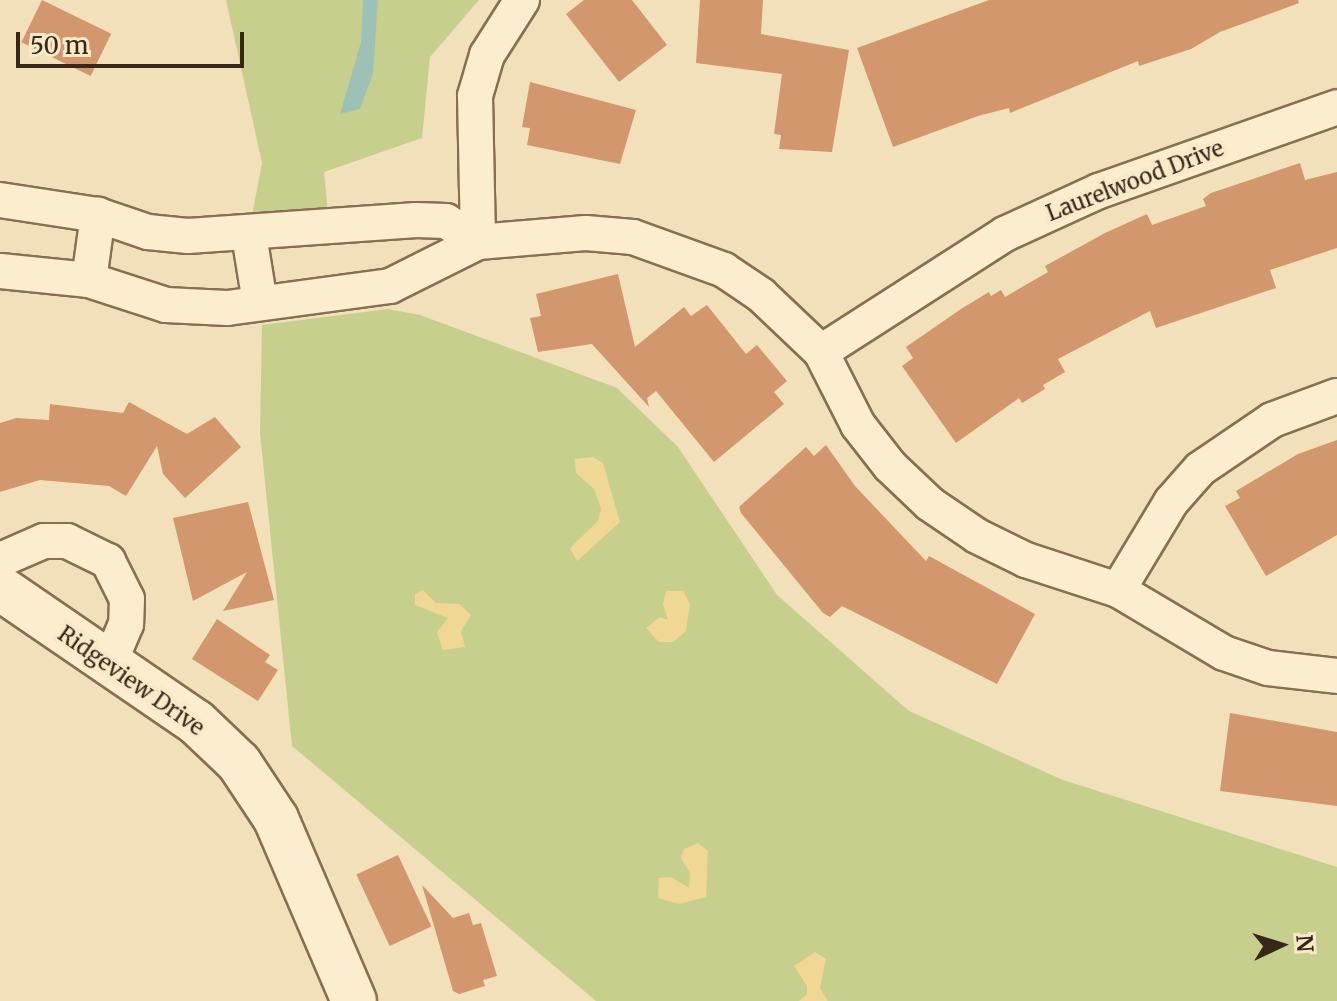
<!DOCTYPE html>
<html>
<head>
<meta charset="utf-8">
<style>
	body { margin:0 }
	#map { position:relative; width:1337px; height:1001px; overflow:hidden; background:#f1e0b9; font-family:Merriweather,serif }
	div>[style] { position:absolute }
	[style*='--x'] { left:calc(var(--x)*1px); top:calc(var(--y)*1px); width:calc(var(--w)*1px); rotate:calc(var(--a)*1deg) }
	.green>* { inset:0; background:#c7cf8d }
	.sand>* { inset:0; background:#f0d793 }
	.water>* { inset:0; background:#9ec1b7 }
	.building>* { inset:0; background:#d2976c; transform-origin:0 0 }
	.roads { filter:drop-shadow(2px 0 #886f53) drop-shadow(-2px 0 #886f53) drop-shadow(0 2px #886f53) drop-shadow(0 -2px #886f53) }
	.minor>* { height:34px; margin:-17px; padding:0 17px; transform-origin:17px; border-radius:17px; background:#fbedcd }
	.tertiary>* { height:44px; margin:-22px; padding:0 22px; transform-origin:22px; border-radius:22px; background:#fbedcd }
	span { translate:-50% -50%; white-space:nowrap; text-align:center; line-height:1.15; -webkit-text-stroke:8px #f8eac9; paint-order:stroke }
	.street-label { font-size:22px; color:#362719 }
	.north { position:absolute; left:1241px; top:905px; width:80px; height:80px; -webkit-text-stroke:6px #f8eac9; paint-order:stroke; rotate:86deg; font-size:22px; font-weight:700; line-height:32px; text-align:center; color:#362719 }
	.north::after { content:''; display:block; margin:auto; width:28px; height:36px; background:#362719; clip-path:polygon(50% 0,100% 100%,50% 72%,0 100%) }
	.scale { position:absolute; left:16px; top:32px; width:228px; height:36px; box-sizing:border-box; border:4px solid #362719; border-top:0; padding-left:10px; font-size:24px; line-height:28px; white-space:nowrap; color:#362719; -webkit-text-stroke:6px #f8eac9; paint-order:stroke }
</style>
</head>
<body>
<div id="map">
	<div class="green">
		<i style="clip-path:polygon(226px 0,479px 0,430px 57px,422px 138px,324px 172px,328px 213px,251px 221px,262px 163px)"></i>
		<i style="clip-path:polygon(388px 309px,420px 315px,617px 388px,678px 447px,777px 595px,909px 711px,1063px 780px,1337px 867px,1337px 1001px,596px 1001px,292px 746px,260px 433px,262px 325px)"></i>
	</div>
	<div class="sand">
		<i style="clip-path:polygon(593px 457px,603px 463px,620px 522px,577px 561px,570px 548px,598px 521px,601px 509px,594px 489px,576px 473px,575px 459px)"></i>
		<i style="clip-path:polygon(423px 590px,436px 603px,459px 604px,471px 615px,461px 631px,465px 647px,443px 650px,437px 632px,448px 618px,415px 605px,415px 594px)"></i>
		<i style="clip-path:polygon(666px 591px,683px 591px,690px 604px,686px 631px,673px 642px,659px 642px,646px 628px,660px 617px,668px 620px,663px 604px)"></i>
		<i style="clip-path:polygon(698px 843px,708px 851px,706px 897px,679px 904px,658px 898px,659px 878px,671px 877px,689px 888px,690px 873px,681px 858px,684px 849px)"></i>
		<i style="clip-path:polygon(815px 952px,826px 959px,820px 988px,828px 1001px,799px 1001px,807px 994px,807px 986px,794px 966px)"></i>
	</div>
	<div class="water">
		<i style="clip-path:polygon(363px 0,378px 0,373px 74px,360px 109px,340px 114px,361px 42px)"></i>
	</div>
	<div class="building">
		<i style="left:42px;top:0;width:77px;height:47px;rotate:26deg"></i>
		<i style="clip-path:polygon(584px 0,632px 0,667px 45px,619px 82px,566px 14px)"></i>
		<i style="clip-path:polygon(700px 0,763px 0,761px 34px,849px 50px,832px 152px,779px 149px,781px 135px,774px 134px,782px 74px,696px 63px)"></i>
		<i style="clip-path:polygon(989px 0,1298px 0,1299px 3px,1220px 32px,1191px 49px,1139px 66px,1138px 61px,1010px 113px,1009px 108px,978px 116px,893px 147px,857px 48px)"></i>
		<i style="clip-path:polygon(530px 82px,636px 110px,620px 164px,527px 145px,530px 128px,522px 127px)"></i>
		<i style="clip-path:polygon(1300px 163px,1305px 180px,1337px 172px,1337px 248px,1270px 270px,1276px 288px,1156px 328px,1150px 311px,1058px 359px,1065px 372px,1043px 385px,1045px 389px,1022px 403px,1019px 398px,956px 443px,902px 366px,913px 358px,906px 347px,961px 309px,989px 292px,991px 296px,1001px 290px,1005px 297px,1048px 272px,1045px 266px,1105px 233px,1147px 214px,1152px 225px,1206px 206px,1203px 199px,1211px 193px)"></i>
		<i style="clip-path:polygon(618px 274px,635px 347px,684px 307px,691px 316px,707px 305px,746px 354px,757px 345px,787px 381px,774px 392px,784px 404px,714px 462px,656px 391px,647px 398px,649px 407px,592px 344px,538px 352px,530px 318px,541px 316px,536px 294px)"></i>
		<i style="clip-path:polygon(129px 402px,187px 434px,215px 417px,241px 447px,185px 498px,163px 474px,157px 446px,126px 496px,109px 486px,40px 480px,0 492px,0 423px,16px 418px,49px 420px,50px 404px,123px 413px)"></i>
		<i style="clip-path:polygon(1337px 440px,1337px 535px,1266px 576px,1225px 506px,1240px 498px,1236px 491px,1298px 454px)"></i>
		<i style="clip-path:polygon(826px 445px,855px 486px,926px 561px,929px 556px,1035px 614px,997px 684px,842px 606px,830px 617px,823px 613px,741px 513px,739px 507px,806px 447px,814px 456px)"></i>
		<i style="clip-path:polygon(248px 502px,274px 600px,223px 611px,247px 572px,193px 601px,173px 518px)"></i>
		<i style="clip-path:polygon(217px 619px,270px 655px,265px 662px,278px 670px,258px 701px,192px 659px)"></i>
		<i style="clip-path:polygon(1230px 713px,1337px 732px,1337px 806px,1220px 791px)"></i>
		<i style="left:398px;top:855px;width:79px;height:46px;rotate:65deg"></i>
		<i style="clip-path:polygon(422px 885px,453px 918px,469px 913px,473px 925px,481px 923px,497px 976px,483px 980px,485px 986px,459px 994px,453px 991px)"></i>
	</div>
	<div class="roads">
		<div class="minor">
			<i style="--x:522;--y:0;--w:65;--a:122.5"></i>
			<i style="--x:487;--y:55;--w:43;--a:106.3"></i>
			<i style="--x:475;--y:96;--w:146;--a:88.8"></i>
			<i style="--x:478;--y:242;--w:108;--a:-4.8"></i>
			<i style="--x:586;--y:233;--w:47;--a:4.9"></i>
			<i style="--x:633;--y:237;--w:97;--a:19.9"></i>
			<i style="--x:724;--y:270;--w:45;--a:34"></i>
			<i style="--x:761;--y:295;--w:83;--a:43.5"></i>
			<i style="--x:821;--y:352;--w:82;--a:63.1"></i>
			<i style="--x:858;--y:425;--w:52;--a:52"></i>
			<i style="--x:890;--y:466;--w:55;--a:43.5"></i>
			<i style="--x:930;--y:504;--w:57;--a:34.2"></i>
			<i style="--x:977;--y:536;--w:55;--a:26.1"></i>
			<i style="--x:1026;--y:560;--w:97;--a:18.1"></i>
			<i style="--x:1118;--y:590;--w:123;--a:30.7"></i>
			<i style="--x:1224;--y:653;--w:46;--a:18.8"></i>
			<i style="--x:1268;--y:668;--w:69;--a:6.6"></i>
			<i style="--x:0;--y:200;--w:99;--a:8.7"></i>
			<i style="--x:98;--y:215;--w:53;--a:18.8"></i>
			<i style="--x:148;--y:232;--w:40;--a:5.7"></i>
			<i style="--x:188;--y:236;--w:229;--a:-4"></i>
			<i style="--x:416;--y:220;--w:30;--a:2"></i>
			<i style="--x:446;--y:221;--w:38;--a:33"></i>
			<i style="--x:478;--y:242;--w:98;--a:153.4"></i>
			<i style="--x:390;--y:286;--w:164;--a:172.3"></i>
			<i style="--x:227;--y:308;--w:61;--a:-177.2"></i>
			<i style="--x:166;--y:305;--w:81;--a:-162"></i>
			<i style="--x:89;--y:280;--w:89;--a:-174.2"></i>
			<i style="--x:249;--y:235;--w:69;--a:80.8"></i>
			<i style="--x:89;--y:280;--w:66;--a:-82.1"></i>
			<i style="--x:821;--y:352;--w:219;--a:-32.7"></i>
			<i style="--x:1005;--y:234;--w:103;--a:-24.6"></i>
			<i style="--x:1099;--y:191;--w:252;--a:-19.4"></i>
			<i style="--x:0;--y:560;--w:48;--a:-23.4"></i>
			<i style="--x:44;--y:541;--w:23;--a:0"></i>
			<i style="--x:67;--y:541;--w:46;--a:26"></i>
			<i style="--x:108;--y:561;--w:42;--a:63.4"></i>
			<i style="--x:127;--y:599;--w:25;--a:92"></i>
			<i style="--x:126;--y:624;--w:43;--a:113"></i>
			<i style="--x:1118;--y:590;--w:103;--a:-58.9"></i>
			<i style="--x:1171;--y:502;--w:44;--a:-48.7"></i>
			<i style="--x:1200;--y:469;--w:87;--a:-34.2"></i>
			<i style="--x:1272;--y:420;--w:69;--a:-20.3"></i>
		</div>
		<div class="tertiary">
			<i style="--x:0;--y:588;--w:237;--a:34.4"></i>
			<i style="--x:196;--y:722;--w:59;--a:43.6"></i>
			<i style="--x:239;--y:763;--w:67;--a:56.5"></i>
			<i style="--x:276;--y:819;--w:198;--a:66.8"></i>
		</div>
	</div>
	<div class="street-label">
		<span style="left:1135px;top:181px;rotate:-21deg">Laurelwood Drive</span>
		<span style="left:131px;top:681px;rotate:35deg">Ridgeview Drive</span>
	</div>
	<div class="north">N</div>
	<div class="scale">50 m</div>
</div>
</body>
</html>
